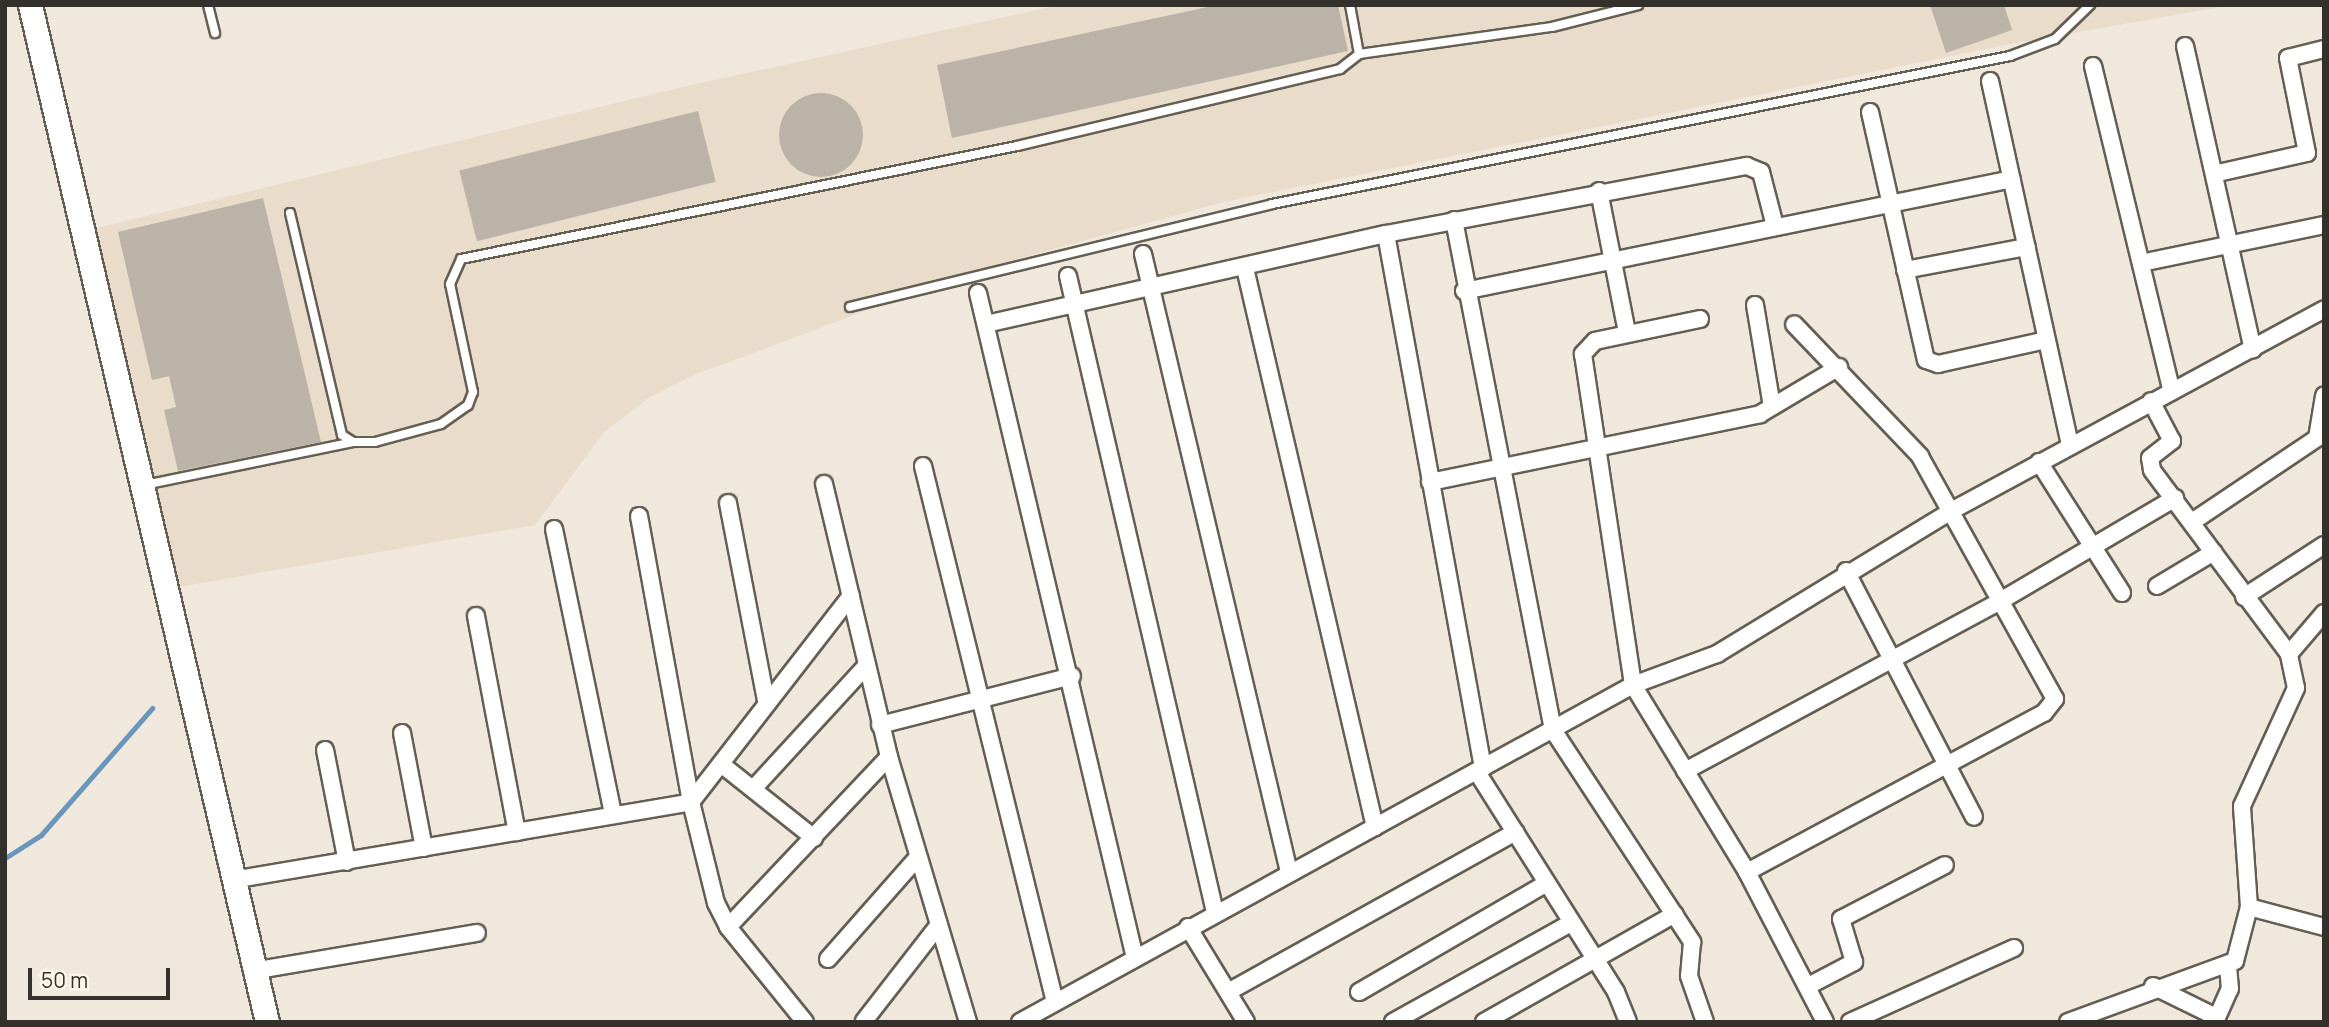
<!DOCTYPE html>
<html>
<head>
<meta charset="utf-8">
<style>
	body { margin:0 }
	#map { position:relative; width:2329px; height:1027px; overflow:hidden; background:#f0e8dc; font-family:Manrope,sans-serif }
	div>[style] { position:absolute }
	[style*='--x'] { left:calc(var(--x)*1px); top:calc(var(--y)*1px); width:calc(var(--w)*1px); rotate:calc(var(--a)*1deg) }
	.built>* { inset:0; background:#e9dcca }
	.stream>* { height:5px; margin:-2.5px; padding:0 2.5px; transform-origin:2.5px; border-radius:2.5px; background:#6b96bc }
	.building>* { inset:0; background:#bbb3a7; transform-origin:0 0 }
	.round { border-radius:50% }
	.roads { filter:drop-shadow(2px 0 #655e53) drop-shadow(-2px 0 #655e53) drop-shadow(0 2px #655e53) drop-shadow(0 -2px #655e53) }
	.lane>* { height:8px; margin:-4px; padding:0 4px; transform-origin:4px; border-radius:4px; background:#fff }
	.street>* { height:16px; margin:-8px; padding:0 8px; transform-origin:8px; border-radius:8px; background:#fff }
	.secondary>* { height:23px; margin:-11.5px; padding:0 11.5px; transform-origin:11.5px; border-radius:11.5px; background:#fff }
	span { translate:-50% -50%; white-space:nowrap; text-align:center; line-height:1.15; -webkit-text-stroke:6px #fef5e9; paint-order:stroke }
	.frame { position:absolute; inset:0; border:7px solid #34312c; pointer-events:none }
	.scale { position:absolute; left:28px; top:968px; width:142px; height:32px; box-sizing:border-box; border:4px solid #34312c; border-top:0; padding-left:9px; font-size:21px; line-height:24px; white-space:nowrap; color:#34312c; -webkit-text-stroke:5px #fef5e9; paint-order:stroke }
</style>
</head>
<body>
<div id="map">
	<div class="built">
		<i style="clip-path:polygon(1060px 5px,2231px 5px,2016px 43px,1224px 202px,966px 273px,691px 376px,650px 397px,604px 432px,535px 525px,178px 587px,93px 229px,687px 86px)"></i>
	</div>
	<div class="stream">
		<i style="--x:5;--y:858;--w:43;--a:-32.6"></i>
		<i style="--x:41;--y:835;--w:169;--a:-48.8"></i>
	</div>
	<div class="building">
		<i style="clip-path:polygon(1217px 5px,1338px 5px,1348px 51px,952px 138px,937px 65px)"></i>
		<i style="clip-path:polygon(1930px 5px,2004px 5px,2012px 30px,1946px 53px)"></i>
		<i class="round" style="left:779px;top:93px;width:84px;height:84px"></i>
		<i style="left:698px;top:111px;width:73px;height:246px;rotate:76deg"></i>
		<i style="clip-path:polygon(263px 198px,321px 442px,178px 471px,164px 410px,176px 407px,169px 376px,152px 380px,118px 232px)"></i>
	</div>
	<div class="roads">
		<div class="lane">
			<i style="--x:208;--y:5;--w:29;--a:76"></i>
			<i style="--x:1359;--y:54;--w:195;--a:-8"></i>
			<i style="--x:1552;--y:27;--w:89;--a:-14.3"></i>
			<i style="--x:290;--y:213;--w:228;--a:76.8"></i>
			<i style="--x:342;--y:435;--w:13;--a:32"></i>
			<i style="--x:353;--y:442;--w:22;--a:0"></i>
			<i style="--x:375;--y:442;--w:68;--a:-15.3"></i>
			<i style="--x:441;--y:424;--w:33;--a:-35"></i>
			<i style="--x:468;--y:405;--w:14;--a:-69"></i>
			<i style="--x:473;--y:392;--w:110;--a:-102"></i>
			<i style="--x:450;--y:284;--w:27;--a:-66"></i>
			<i style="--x:461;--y:259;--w:567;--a:-11.49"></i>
			<i style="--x:1017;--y:146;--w:332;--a:-13.4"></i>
			<i style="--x:1340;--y:69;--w:24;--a:-38"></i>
			<i style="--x:1359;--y:54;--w:50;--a:-100.4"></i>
			<i style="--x:850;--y:307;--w:434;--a:-13.7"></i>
			<i style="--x:1272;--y:204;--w:753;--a:-11.34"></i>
			<i style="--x:2010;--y:56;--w:48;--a:-20.7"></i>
			<i style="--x:2055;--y:39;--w:49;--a:-44.2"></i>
			<i style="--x:144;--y:485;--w:213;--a:-11.6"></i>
		</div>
		<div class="street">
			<i style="--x:2185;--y:46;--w:311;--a:77.4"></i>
			<i style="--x:2093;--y:66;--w:335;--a:76.4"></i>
			<i style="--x:1990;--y:81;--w:374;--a:77.6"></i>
			<i style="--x:1870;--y:112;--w:254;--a:77.3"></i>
			<i style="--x:1926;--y:360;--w:13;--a:18"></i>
			<i style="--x:1938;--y:364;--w:111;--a:-12.5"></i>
			<i style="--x:2218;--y:173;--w:91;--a:-12.7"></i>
			<i style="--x:2307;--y:153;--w:97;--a:-101.3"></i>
			<i style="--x:2288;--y:58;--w:37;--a:-14"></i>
			<i style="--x:1599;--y:191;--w:145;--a:78.8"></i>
			<i style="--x:1454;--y:220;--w:520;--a:79.01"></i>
			<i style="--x:1553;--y:730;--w:254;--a:56.7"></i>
			<i style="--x:1692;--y:942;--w:34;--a:95"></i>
			<i style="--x:1689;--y:976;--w:49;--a:70.8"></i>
			<i style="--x:1386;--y:234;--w:543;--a:79.7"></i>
			<i style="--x:1143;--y:254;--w:635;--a:76.71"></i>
			<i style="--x:2141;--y:263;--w:187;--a:-11.7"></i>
			<i style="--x:1245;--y:268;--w:574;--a:76.91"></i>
			<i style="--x:1905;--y:270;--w:124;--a:-10.7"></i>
			<i style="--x:1068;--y:276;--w:653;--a:76.99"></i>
			<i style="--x:1464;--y:291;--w:559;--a:-11.55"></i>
			<i style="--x:978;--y:293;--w:683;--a:76.72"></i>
			<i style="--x:1755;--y:305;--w:103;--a:80.5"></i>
			<i style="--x:1700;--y:319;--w:107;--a:168.2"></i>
			<i style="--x:1595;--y:341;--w:18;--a:133"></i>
			<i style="--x:1583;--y:354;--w:335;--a:81.4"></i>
			<i style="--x:1633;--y:685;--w:219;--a:58.6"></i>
			<i style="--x:1747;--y:872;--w:169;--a:62.5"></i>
			<i style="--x:986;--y:324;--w:410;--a:-12.7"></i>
			<i style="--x:1386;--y:234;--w:367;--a:-10.7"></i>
			<i style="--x:1747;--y:166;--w:15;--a:23"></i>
			<i style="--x:1761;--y:172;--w:56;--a:75.5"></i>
			<i style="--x:2039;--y:462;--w:155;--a:57.6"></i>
			<i style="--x:923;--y:466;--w:552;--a:76.17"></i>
			<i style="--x:1430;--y:482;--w:337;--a:-11.6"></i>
			<i style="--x:1760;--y:414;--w:92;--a:-30.7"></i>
			<i style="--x:824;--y:484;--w:281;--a:76.6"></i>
			<i style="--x:889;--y:757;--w:277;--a:73.4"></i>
			<i style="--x:728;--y:503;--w:202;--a:79.1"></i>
			<i style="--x:639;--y:516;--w:291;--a:79.7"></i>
			<i style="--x:691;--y:802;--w:104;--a:76.1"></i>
			<i style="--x:716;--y:903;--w:27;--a:63"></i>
			<i style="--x:728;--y:927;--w:122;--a:51"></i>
			<i style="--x:2192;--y:522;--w:151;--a:-33.9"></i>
			<i style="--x:2317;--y:438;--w:43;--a:-80.5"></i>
			<i style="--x:554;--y:529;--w:292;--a:78.3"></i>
			<i style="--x:1846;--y:571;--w:277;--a:62.5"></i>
			<i style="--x:2157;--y:586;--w:66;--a:-30.8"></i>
			<i style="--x:2244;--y:597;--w:95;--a:-33"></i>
			<i style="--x:476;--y:616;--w:220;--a:79.3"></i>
			<i style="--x:2289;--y:654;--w:54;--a:-49.5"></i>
			<i style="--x:880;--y:725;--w:198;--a:-14.3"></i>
			<i style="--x:402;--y:733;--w:117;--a:79.2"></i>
			<i style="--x:325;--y:750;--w:114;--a:78.9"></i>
			<i style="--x:721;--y:764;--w:119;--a:38.5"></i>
			<i style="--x:1685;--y:771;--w:360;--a:-28.3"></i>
			<i style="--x:2002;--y:600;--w:201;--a:-30.5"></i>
			<i style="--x:1477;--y:772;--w:260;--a:57.7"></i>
			<i style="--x:1616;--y:992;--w:32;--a:68"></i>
			<i style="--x:753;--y:789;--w:168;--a:-47.4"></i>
			<i style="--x:1747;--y:872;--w:337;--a:-28.2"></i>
			<i style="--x:2044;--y:713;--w:18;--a:-52"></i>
			<i style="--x:2055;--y:699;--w:278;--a:-119.1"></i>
			<i style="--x:1920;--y:456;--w:182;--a:-133.7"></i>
			<i style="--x:232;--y:880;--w:466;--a:-9.6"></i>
			<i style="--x:691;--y:802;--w:261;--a:-52.2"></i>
			<i style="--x:2249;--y:907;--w:78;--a:14.9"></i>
			<i style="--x:728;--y:927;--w:234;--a:-46.6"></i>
			<i style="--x:1188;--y:927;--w:111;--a:58.6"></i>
			<i style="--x:828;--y:959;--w:135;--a:-48.6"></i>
			<i style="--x:252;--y:971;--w:228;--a:-9.6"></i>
			<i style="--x:1810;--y:985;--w:50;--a:-27.6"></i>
			<i style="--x:1854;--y:962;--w:45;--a:-106.8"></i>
			<i style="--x:1841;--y:919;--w:117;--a:-27.4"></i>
			<i style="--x:2153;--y:986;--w:70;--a:26.2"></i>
			<i style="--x:1228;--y:992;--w:329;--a:-29.1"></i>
			<i style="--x:1359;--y:992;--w:215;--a:-30.1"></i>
			<i style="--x:864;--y:1021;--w:120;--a:-52.1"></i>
			<i style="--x:1020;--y:1022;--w:700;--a:-28.8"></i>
			<i style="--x:1633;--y:685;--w:90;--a:-20.3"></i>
			<i style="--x:1717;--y:654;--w:276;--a:-31.4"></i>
			<i style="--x:1953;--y:510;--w:422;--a:-28.4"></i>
			<i style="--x:1393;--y:1022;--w:204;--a:-29.1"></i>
			<i style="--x:1484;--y:1022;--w:219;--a:-29.5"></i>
			<i style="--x:1850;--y:1022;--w:180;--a:-24.3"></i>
			<i style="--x:2068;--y:1022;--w:178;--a:-20.1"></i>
			<i style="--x:2235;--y:961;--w:56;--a:-75.5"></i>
			<i style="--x:2249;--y:907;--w:101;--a:-94"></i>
			<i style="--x:2242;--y:806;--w:130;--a:-65.4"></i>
			<i style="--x:2296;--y:688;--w:35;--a:-102"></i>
			<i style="--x:2289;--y:654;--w:229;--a:-126.7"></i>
			<i style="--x:2152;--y:470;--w:12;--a:-99"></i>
			<i style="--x:2150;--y:458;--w:28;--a:-38"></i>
			<i style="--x:2172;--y:441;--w:45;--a:-117.7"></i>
			<i style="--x:2215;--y:1022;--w:36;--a:-66"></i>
			<i style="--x:2230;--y:989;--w:23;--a:-95"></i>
		</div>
		<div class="secondary">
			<i style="--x:30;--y:5;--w:1044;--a:76.88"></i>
		</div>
	</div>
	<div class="frame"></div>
	<div class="scale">50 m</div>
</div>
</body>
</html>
